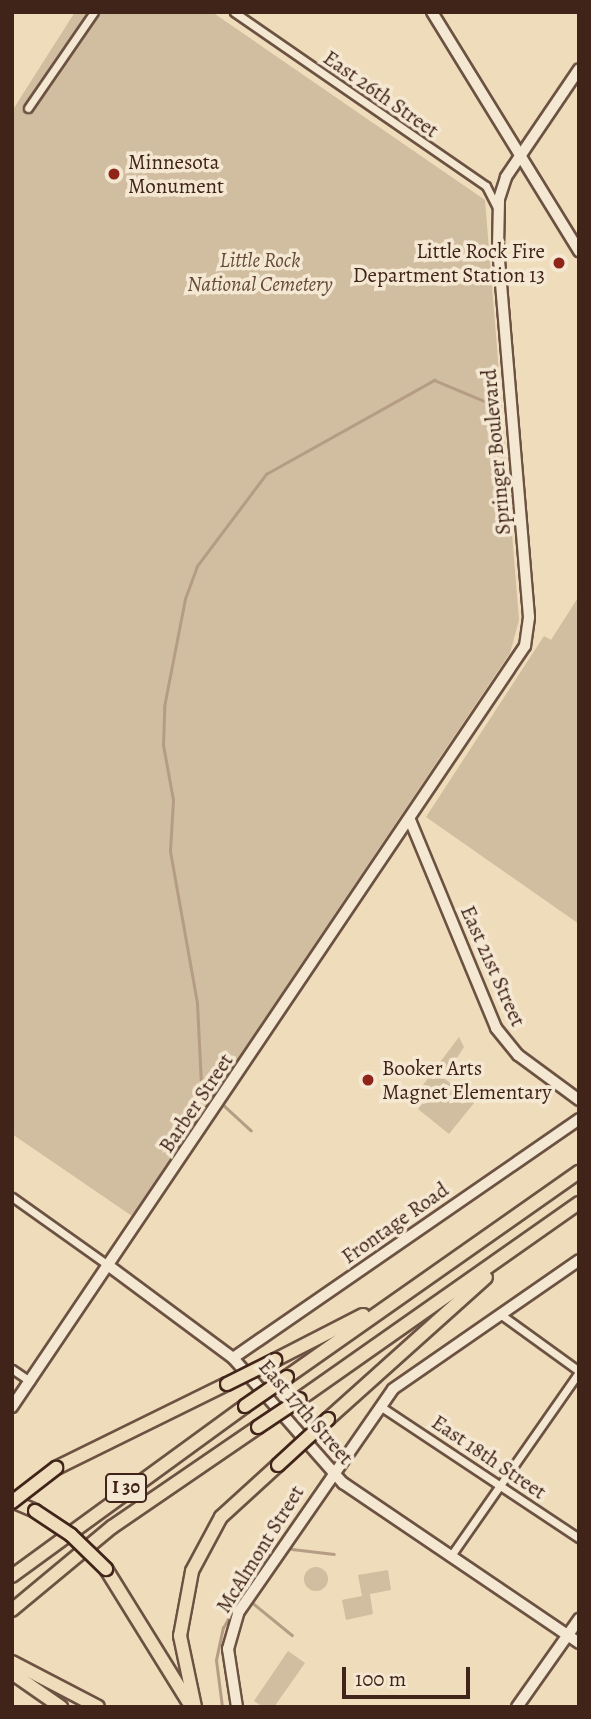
<!DOCTYPE html>
<html>
<head>
<meta charset="utf-8">
<style>
	body { margin:0 }
	#map { position:relative; width:591px; height:1719px; overflow:hidden; background:#efdcbb; font-family:Alegreya,serif }
	div>[style] { position:absolute }
	[style*='--x'] { left:calc(var(--x)*1px); top:calc(var(--y)*1px); width:calc(var(--w)*1px); rotate:calc(var(--a)*1deg) }
	.green>* { inset:0; background:#d1bd9f }
	.round { border-radius:50% }
	.stream>* { height:2.5px; margin:-1.25px; padding:0 1.25px; transform-origin:1.25px; border-radius:1.25px; background:#b49d84 }
	.roads { filter:drop-shadow(2px 0 #6c5242) drop-shadow(-2px 0 #6c5242) drop-shadow(0 2px #6c5242) drop-shadow(0 -2px #6c5242) }
	.street>* { height:7px; margin:-3.5px; padding:0 3.5px; transform-origin:3.5px; border-radius:3.5px; background:#f5e8d3 }
	.secondary>* { height:10px; margin:-5px; padding:0 5px; transform-origin:5px; border-radius:5px; background:#f5e8d3 }
	.highway>* { height:12px; margin:-6px; padding:0 6px; transform-origin:6px; border-radius:6px; background:#efdcbb }
	.bridges { filter:drop-shadow(2px 0 #412419) drop-shadow(-2px 0 #412419) drop-shadow(0 2px #412419) drop-shadow(0 -2px #412419) }
	.highway-bridge>* { height:12px; margin:-6px; padding:0 6px; transform-origin:6px; border-radius:6px; background:#efdcbb }
	.dots>* { width:19px; height:19px; translate:-50% -50%; box-sizing:border-box; border:4px solid #f5e8d3; border-radius:50% }
	span { translate:-50% -50%; white-space:nowrap; text-align:center; line-height:1.15; -webkit-text-stroke:7px #f5e8d3; paint-order:stroke }
	.shield-label span { padding:2px 5px; background:#f5e8d3; border:2px solid; border-radius:5px; -webkit-text-stroke-width:0 }
	.shield-label { font-size:19px; color:#412419; font-weight:700 }
	.street-label { font-size:21px; color:#412419 }
	.poi-label { font-size:21px; color:#412419 }
	.left { translate:0 -50%; text-align:left }
	.right { translate:-100% -50%; text-align:right }
	.park-label { font-size:21px; color:#654a3a; font-style:italic }
	.frame { position:absolute; inset:0; border:14px solid #412419; pointer-events:none }
	.scale { position:absolute; left:342px; top:1667px; width:128px; height:32px; box-sizing:border-box; border:4px solid #412419; border-top:0; padding-left:9px; font-size:21px; line-height:24px; white-space:nowrap; color:#412419; -webkit-text-stroke:5px #f5e8d3; paint-order:stroke }
</style>
</head>
<body>
<div id="map">
	<div class="green">
		<i style="clip-path:polygon(75px 12px,212px 12px,485px 200px,519px 620px,510px 653px,132px 1216px,12px 1134px,12px 111px)"></i>
		<i style="clip-path:polygon(579px 596px,579px 924px,426px 817px,544px 636px,551px 640px)"></i>
		<i style="clip-path:polygon(459px 1037px,464px 1047px,444px 1078px,474px 1103px,449px 1134px,418px 1109px,431px 1093px,423px 1085px)"></i>
		<i class="round" style="left:304px;top:1567px;width:24px;height:24px"></i>
		<i style="clip-path:polygon(388px 1570px,391px 1590px,370px 1594px,373px 1614px,346px 1620px,342px 1600px,362px 1596px,358px 1575px)"></i>
		<i style="clip-path:polygon(288px 1651px,305px 1663px,274px 1707px,263px 1707px,254px 1701px)"></i>
	</div>
	<div class="stream">
		<i style="--x:251;--y:1131;--w:68;--a:-137.4"></i>
		<i style="--x:201;--y:1085;--w:82;--a:-92.8"></i>
		<i style="--x:197;--y:1003;--w:154;--a:-100.1"></i>
		<i style="--x:170;--y:851;--w:51;--a:-86.6"></i>
		<i style="--x:173;--y:800;--w:56;--a:-100.3"></i>
		<i style="--x:163;--y:745;--w:38;--a:-88"></i>
		<i style="--x:164;--y:707;--w:110;--a:-79"></i>
		<i style="--x:185;--y:599;--w:35;--a:-70"></i>
		<i style="--x:197;--y:566;--w:115;--a:-53.1"></i>
		<i style="--x:266;--y:474;--w:193;--a:-29.2"></i>
		<i style="--x:434;--y:380;--w:70;--a:22.6"></i>
		<i style="--x:292;--y:1549;--w:42;--a:6.8"></i>
		<i style="--x:254;--y:1604;--w:49;--a:39.2"></i>
		<i style="--x:222;--y:1707;--w:47;--a:-97.3"></i>
		<i style="--x:216;--y:1660;--w:33;--a:-78"></i>
		<i style="--x:223;--y:1628;--w:38;--a:-61"></i>
	</div>
	<div class="roads">
		<div class="street">
			<i style="--x:234;--y:12;--w:306;--a:34.6"></i>
			<i style="--x:486;--y:186;--w:25;--a:63"></i>
			<i style="--x:28;--y:108;--w:116;--a:-55.5"></i>
			<i style="--x:12;--y:1197;--w:119;--a:35.4"></i>
			<i style="--x:500;--y:1314;--w:97;--a:35.8"></i>
			<i style="--x:12;--y:1369;--w:22;--a:34"></i>
			<i style="--x:380;--y:1406;--w:239;--a:33.6"></i>
			<i style="--x:450;--y:1557;--w:226;--a:-55.1"></i>
		</div>
		<div class="secondary">
			<i style="--x:432;--y:12;--w:281;--a:58.4"></i>
			<i style="--x:410;--y:820;--w:225;--a:67.5"></i>
			<i style="--x:496;--y:1028;--w:35;--a:51"></i>
			<i style="--x:518;--y:1055;--w:76;--a:36.4"></i>
			<i style="--x:109;--y:1266;--w:154;--a:36.6"></i>
			<i style="--x:233;--y:1358;--w:167;--a:48.7"></i>
			<i style="--x:343;--y:1483;--w:285;--a:34.1"></i>
			<i style="--x:233;--y:1358;--w:421;--a:-34.6"></i>
			<i style="--x:12;--y:1407;--w:918;--a:-56.02"></i>
			<i style="--x:525;--y:646;--w:29;--a:-82"></i>
			<i style="--x:529;--y:617;--w:370;--a:-94.8"></i>
			<i style="--x:498;--y:248;--w:49;--a:-88.8"></i>
			<i style="--x:499;--y:199;--w:23;--a:-72"></i>
			<i style="--x:506;--y:177;--w:130;--a:-55.9"></i>
			<i style="--x:237;--y:1707;--w:59;--a:-98.8"></i>
			<i style="--x:228;--y:1649;--w:37;--a:-74"></i>
			<i style="--x:238;--y:1613;--w:272;--a:-55.3"></i>
			<i style="--x:393;--y:1389;--w:226;--a:-34.7"></i>
			<i style="--x:517;--y:1707;--w:108;--a:-54.8"></i>
		</div>
		<div class="highway">
			<i style="--x:275;--y:1360;--w:99;--a:-27.1"></i>
			<i style="--x:287;--y:1377;--w:357;--a:-35.1"></i>
			<i style="--x:300;--y:1399;--w:341;--a:-35.1"></i>
			<i style="--x:328;--y:1419;--w:212;--a:-41.9"></i>
			<i style="--x:56;--y:1468;--w:191;--a:-26.2"></i>
			<i style="--x:12;--y:1501;--w:25;--a:23"></i>
			<i style="--x:106;--y:1569;--w:155;--a:58.2"></i>
			<i style="--x:12;--y:1576;--w:288;--a:-36.1"></i>
			<i style="--x:12;--y:1610;--w:130;--a:-39.7"></i>
			<i style="--x:112;--y:1527;--w:177;--a:-34.4"></i>
			<i style="--x:12;--y:1662;--w:97;--a:27.6"></i>
			<i style="--x:12;--y:1673;--w:60;--a:34.8"></i>
			<i style="--x:195;--y:1707;--w:73;--a:-101.9"></i>
			<i style="--x:180;--y:1636;--w:66;--a:-79.5"></i>
			<i style="--x:192;--y:1571;--w:61;--a:-61.8"></i>
			<i style="--x:221;--y:1517;--w:77;--a:-42.4"></i>
		</div>
	</div>
	<div class="bridges">
		<div class="highway-bridge">
			<i style="--x:227;--y:1384;--w:54;--a:-26.6"></i>
			<i style="--x:245;--y:1406;--w:51;--a:-34.6"></i>
			<i style="--x:258;--y:1427;--w:50;--a:-33.7"></i>
			<i style="--x:278;--y:1465;--w:68;--a:-42.6"></i>
			<i style="--x:12;--y:1502;--w:56;--a:-37.7"></i>
			<i style="--x:35;--y:1511;--w:43;--a:33.7"></i>
			<i style="--x:71;--y:1535;--w:49;--a:44.2"></i>
		</div>
	</div>
	<div class="dots">
		<i style="left:114px;top:174px;background:#8f2418"></i>
		<i style="left:559px;top:263px;background:#8f2418"></i>
		<i style="left:368px;top:1080px;background:#8f2418"></i>
	</div>
	<div class="shield-label">
		<span style="left:126px;top:1488px">I 30</span>
	</div>
	<div class="street-label">
		<span style="left:381px;top:94px;rotate:35deg">East 26th Street</span>
		<span style="left:496px;top:452px;rotate:-95deg">Springer Boulevard</span>
		<span style="left:493px;top:966px;rotate:66deg">East 21st Street</span>
		<span style="left:196px;top:1103px;rotate:-56deg">Barber Street</span>
		<span style="left:395px;top:1223px;rotate:-35deg">Frontage Road</span>
		<span style="left:306px;top:1412px;rotate:49deg">East 17th Street</span>
		<span style="left:489px;top:1457px;rotate:34deg">East 18th Street</span>
		<span style="left:260px;top:1549px;rotate:-58deg">McAlmont Street</span>
	</div>
	<div class="poi-label">
		<span class="left" style="left:128px;top:174px">Minnesota<br>Monument</span>
		<span class="right" style="left:545px;top:263px">Little Rock Fire<br>Department Station 13</span>
		<span class="left" style="left:382px;top:1080px">Booker Arts<br>Magnet Elementary</span>
	</div>
	<div class="park-label">
		<span style="left:260px;top:272px">Little Rock<br>National Cemetery</span>
	</div>
	<div class="frame"></div>
	<div class="scale">100 m</div>
</div>
</body>
</html>
